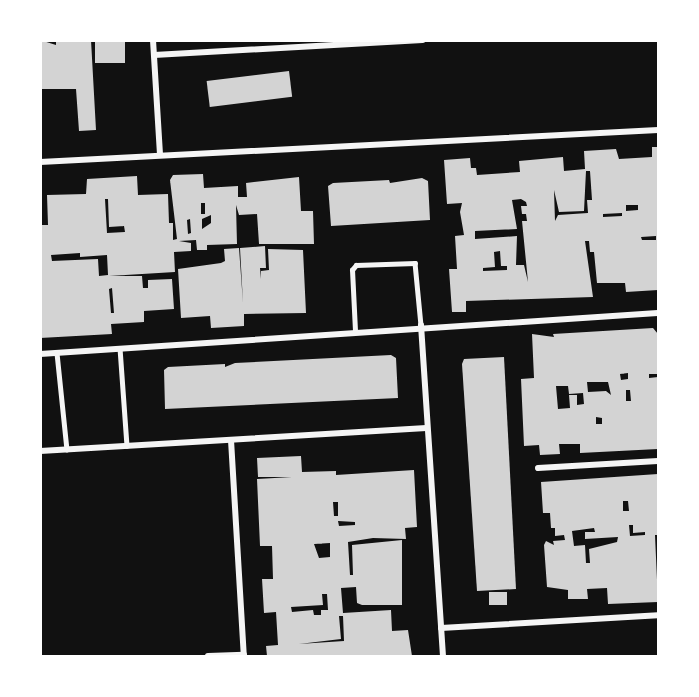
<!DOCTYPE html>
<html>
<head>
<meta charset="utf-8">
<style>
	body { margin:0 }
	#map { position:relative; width:699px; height:697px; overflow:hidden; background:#111; font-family:"IBM Plex Serif",serif }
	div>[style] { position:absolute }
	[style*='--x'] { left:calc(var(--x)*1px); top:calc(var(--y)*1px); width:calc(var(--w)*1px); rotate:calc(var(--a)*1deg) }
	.building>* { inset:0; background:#d3d3d3; transform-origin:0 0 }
	.service>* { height:4.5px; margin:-2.25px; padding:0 2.25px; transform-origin:2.25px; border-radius:2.25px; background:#f5f5f5 }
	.minor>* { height:6px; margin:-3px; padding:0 3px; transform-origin:3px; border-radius:3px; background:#f5f5f5 }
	span { translate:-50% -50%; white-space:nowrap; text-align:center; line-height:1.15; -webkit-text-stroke:4.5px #fff; paint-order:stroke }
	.frame { position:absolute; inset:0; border:42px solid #fff; pointer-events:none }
</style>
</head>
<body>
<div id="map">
	<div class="building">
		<i style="clip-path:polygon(40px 40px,56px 45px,56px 40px,91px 40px,96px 130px,79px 131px,76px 89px,40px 89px)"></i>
		<i style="left:95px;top:40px;width:30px;height:23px"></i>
		<i style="left:289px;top:71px;width:26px;height:83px;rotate:83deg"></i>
		<i style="clip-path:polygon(evenodd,652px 147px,658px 147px,658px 290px,626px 292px,625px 283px,597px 283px,594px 252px,590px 252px,589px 241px,585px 241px,593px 297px,466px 301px,466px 312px,452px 312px,449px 269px,457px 269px,455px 236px,464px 235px,460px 212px,462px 203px,447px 204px,444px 160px,470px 158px,471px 168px,476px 168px,477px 175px,520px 172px,519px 161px,563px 157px,564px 171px,585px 169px,584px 151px,616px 149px,619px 159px,652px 157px,652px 147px,586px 171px,590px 171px,592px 200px,587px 200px,588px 213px,558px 215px,555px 221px,554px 190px,559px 212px,584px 211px,586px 171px,652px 147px,521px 199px,526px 202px,527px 206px,521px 206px,522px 214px,526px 214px,527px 221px,522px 221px,528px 282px,524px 265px,516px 265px,517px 236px,475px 239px,475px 231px,517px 229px,512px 200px,521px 199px,652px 147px,626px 205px,638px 205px,638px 210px,626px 211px,626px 205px,652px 147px,622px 213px,622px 216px,603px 217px,603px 214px,622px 213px,652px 147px,656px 236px,656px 240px,642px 240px,641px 237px,656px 236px,652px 147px,500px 251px,501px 266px,507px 266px,507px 270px,483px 271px,483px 268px,495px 267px,494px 252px,500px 251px)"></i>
		<i style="clip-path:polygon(evenodd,203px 174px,204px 188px,238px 186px,238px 197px,247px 197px,246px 183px,299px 177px,301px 211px,313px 211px,314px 244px,259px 244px,257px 214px,239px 215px,236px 205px,237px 244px,207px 245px,207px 250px,197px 250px,196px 240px,179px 241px,191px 243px,191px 251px,174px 252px,175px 272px,109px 276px,142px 276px,143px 288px,148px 288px,148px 280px,172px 279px,174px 309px,144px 311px,144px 322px,111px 324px,112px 334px,40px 338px,40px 225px,48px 225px,47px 195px,86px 194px,87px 179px,137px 176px,138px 195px,168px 194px,169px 223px,173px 223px,173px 240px,177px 239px,170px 180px,173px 175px,203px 174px,105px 199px,108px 199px,109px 227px,124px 226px,125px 232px,107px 233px,105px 199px,203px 174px,201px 203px,205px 203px,205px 214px,201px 214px,201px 203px,203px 174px,211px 215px,211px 223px,202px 229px,202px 219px,211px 215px,203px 174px,190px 219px,191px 233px,188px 234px,187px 220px,190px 219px,203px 174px,80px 253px,80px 257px,107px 255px,108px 275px,99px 276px,98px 259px,52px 261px,51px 255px,80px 253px,203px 174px,112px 288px,114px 313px,111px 313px,109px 289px,112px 288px)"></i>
		<i style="clip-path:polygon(422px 178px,428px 181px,430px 220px,331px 226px,328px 186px,333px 183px,389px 180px,390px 183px)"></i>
		<i style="clip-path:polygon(265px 246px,266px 268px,260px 268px,261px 279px,261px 271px,269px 270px,268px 249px,303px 250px,306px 313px,244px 314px,244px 326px,211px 328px,210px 316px,181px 318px,178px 269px,221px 263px,225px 261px,224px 249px,239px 248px,243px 303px,240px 248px)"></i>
		<i style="clip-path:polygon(evenodd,653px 328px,658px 334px,658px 374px,649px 374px,649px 378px,658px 377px,658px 449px,580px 453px,580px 444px,559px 444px,560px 454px,540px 455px,539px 445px,524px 446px,521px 379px,534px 378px,532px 334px,554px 337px,553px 334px,653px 328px,628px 373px,628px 379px,621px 380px,620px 374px,628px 373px,653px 328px,587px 382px,608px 382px,611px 395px,606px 391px,588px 392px,587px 382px,653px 328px,556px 386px,568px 386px,569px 394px,583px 393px,584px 404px,577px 405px,577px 395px,569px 395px,570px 408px,558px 409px,556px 386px,653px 328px,626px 390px,630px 390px,631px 401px,626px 401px,626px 390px,653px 328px,596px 417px,602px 418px,602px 424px,596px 424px,596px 417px)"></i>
		<i style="clip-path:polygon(391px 355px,396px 358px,398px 398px,165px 409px,164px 370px,168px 367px,225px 364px,225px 367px,235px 363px)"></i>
		<i style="clip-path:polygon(504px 357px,516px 589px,477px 591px,462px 364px,464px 359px)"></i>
		<i style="clip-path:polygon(evenodd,301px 456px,302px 472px,336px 471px,336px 475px,414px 470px,417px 527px,405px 528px,406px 539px,373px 538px,348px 542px,350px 575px,353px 575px,352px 545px,402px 540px,402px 605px,362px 605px,357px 603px,356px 587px,341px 588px,343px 613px,391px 610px,392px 631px,408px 630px,412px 656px,267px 656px,266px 646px,278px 645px,276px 612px,264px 613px,262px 579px,273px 579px,272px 546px,260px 546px,257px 479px,292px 477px,258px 477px,257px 458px,301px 456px,333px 502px,338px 502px,338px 516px,334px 516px,333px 502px,301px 456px,338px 521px,355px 522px,355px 525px,339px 526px,338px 521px,301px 456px,330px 543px,330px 557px,319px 558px,314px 544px,330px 543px,301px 456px,322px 594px,327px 594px,328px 610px,321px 610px,321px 615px,314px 615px,313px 610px,292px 612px,291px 607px,323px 605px,322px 594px,301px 456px,339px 616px,343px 616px,344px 641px,299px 644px,341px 639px,339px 616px)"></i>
		<i style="clip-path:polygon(evenodd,658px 474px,658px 535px,655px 535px,658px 602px,608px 604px,607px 588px,587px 589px,588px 599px,568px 599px,568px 590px,547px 587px,544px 545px,546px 541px,554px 545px,553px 541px,565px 540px,564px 535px,555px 536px,555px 528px,551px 528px,550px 513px,543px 513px,541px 482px,658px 474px,623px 501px,628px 501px,629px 511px,623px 511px,623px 501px,658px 474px,629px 525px,633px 525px,633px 533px,645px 532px,645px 535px,630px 536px,629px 525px,658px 474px,594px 528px,595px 532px,585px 532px,585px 539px,618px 537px,617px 542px,589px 549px,590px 563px,586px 563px,585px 545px,574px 546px,572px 531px,594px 528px)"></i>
		<i style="left:507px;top:592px;width:13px;height:18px;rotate:90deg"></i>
	</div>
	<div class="service">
		<i style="--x:355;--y:331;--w:61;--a:-92.8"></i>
		<i style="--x:352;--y:270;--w:6;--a:-51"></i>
		<i style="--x:356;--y:265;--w:59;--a:-1.9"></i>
		<i style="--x:415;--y:263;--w:62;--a:84.5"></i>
		<i style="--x:120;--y:348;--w:98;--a:85.9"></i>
		<i style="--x:57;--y:353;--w:97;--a:84.1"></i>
	</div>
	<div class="minor">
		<i style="--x:153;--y:40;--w:115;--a:86.5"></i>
		<i style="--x:154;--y:55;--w:269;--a:-3.2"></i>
		<i style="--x:40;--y:162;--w:619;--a:-2.96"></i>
		<i style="--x:421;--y:325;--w:332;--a:86.2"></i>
		<i style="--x:40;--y:354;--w:619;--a:-3.8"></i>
		<i style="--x:231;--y:440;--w:216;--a:86.6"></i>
		<i style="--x:40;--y:451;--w:387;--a:-3.4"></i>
		<i style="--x:538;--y:468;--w:120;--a:-3.3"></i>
		<i style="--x:441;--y:628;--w:217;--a:-3.4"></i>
		<i style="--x:208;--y:656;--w:36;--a:-2"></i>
	</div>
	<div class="frame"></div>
</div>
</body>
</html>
